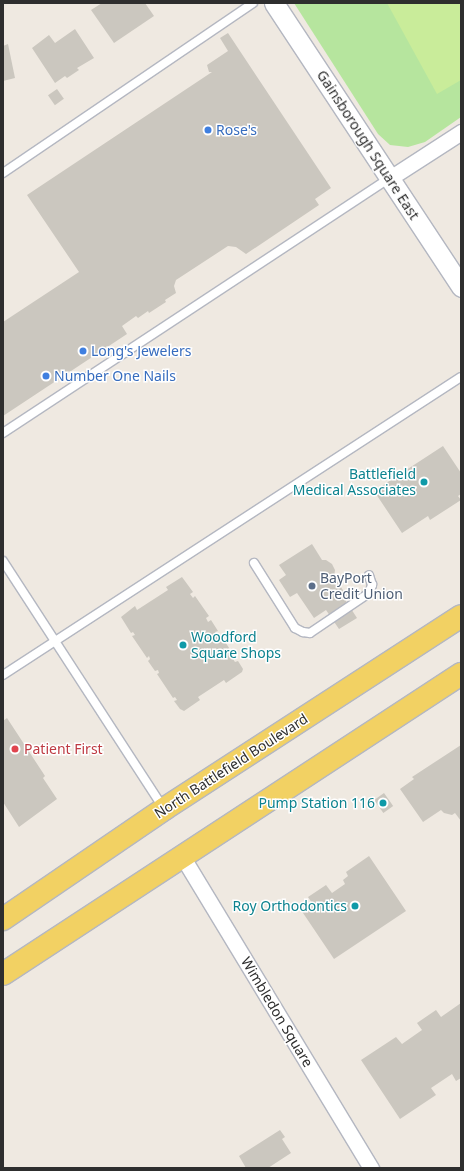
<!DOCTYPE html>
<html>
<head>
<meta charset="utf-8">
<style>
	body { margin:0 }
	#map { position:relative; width:464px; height:1171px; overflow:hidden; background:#efe9e1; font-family:"Noto Sans",sans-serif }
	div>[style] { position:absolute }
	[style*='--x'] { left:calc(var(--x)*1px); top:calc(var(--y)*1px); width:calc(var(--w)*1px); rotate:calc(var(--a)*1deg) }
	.green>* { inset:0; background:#b6e59e }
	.pitch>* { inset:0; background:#c9ec9a }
	.building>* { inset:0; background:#cbc7bf; transform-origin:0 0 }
	.roads { filter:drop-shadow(1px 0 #b4b7c1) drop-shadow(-1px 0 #b4b7c1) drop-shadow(0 1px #b4b7c1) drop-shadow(0 -1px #b4b7c1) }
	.service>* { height:8px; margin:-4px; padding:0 4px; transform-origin:4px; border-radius:4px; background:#fff }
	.minor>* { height:15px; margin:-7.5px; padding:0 7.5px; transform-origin:7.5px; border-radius:7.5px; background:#fff }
	.tertiary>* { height:19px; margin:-9.5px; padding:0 9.5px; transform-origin:9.5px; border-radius:9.5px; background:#fff }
	.primary>* { height:22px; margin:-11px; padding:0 11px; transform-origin:11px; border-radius:11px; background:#f2d163 }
	.dots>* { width:11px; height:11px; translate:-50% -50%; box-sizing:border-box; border:2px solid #fff; border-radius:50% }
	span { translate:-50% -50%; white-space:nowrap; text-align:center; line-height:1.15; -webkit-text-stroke:3px #fff; paint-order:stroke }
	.shop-label { font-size:14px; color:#366cbe }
	.left { translate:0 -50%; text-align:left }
	.street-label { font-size:14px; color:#2e2e2e }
	.culture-label { font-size:14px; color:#0d838f }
	.right { translate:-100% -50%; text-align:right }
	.service-label { font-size:14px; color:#4e5e75 }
	.health-label { font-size:14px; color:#be3a42 }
	.frame { position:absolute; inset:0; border:4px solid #2e2e2e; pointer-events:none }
</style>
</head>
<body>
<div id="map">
	<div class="green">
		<i style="clip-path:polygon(294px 3px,461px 3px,461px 117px,425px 142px,408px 147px,390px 145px,378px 134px)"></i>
	</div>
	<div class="pitch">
		<i style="clip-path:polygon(387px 3px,461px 3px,461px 80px,437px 94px)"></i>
	</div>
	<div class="building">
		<i style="clip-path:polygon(102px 3px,145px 3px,154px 16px,114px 43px,91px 10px)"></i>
		<i style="clip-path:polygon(75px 29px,94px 58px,77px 68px,79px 70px,67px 78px,65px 76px,55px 83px,32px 48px,49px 35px,55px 43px)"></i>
		<i style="clip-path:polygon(228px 33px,331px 188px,315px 199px,319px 205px,246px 254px,236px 247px,228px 246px,176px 280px,174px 286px,176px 293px,165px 300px,166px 302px,149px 313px,148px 311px,138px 318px,136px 316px,122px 326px,127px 334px,3px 416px,3px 322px,79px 272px,27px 195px,212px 72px,209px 72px,207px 65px,228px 51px,220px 38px)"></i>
		<i style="clip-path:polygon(8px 44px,15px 78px,3px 81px,3px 46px)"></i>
		<i style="left:57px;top:89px;width:12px;height:11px;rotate:55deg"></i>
		<i style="clip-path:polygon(443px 446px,461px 473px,461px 494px,458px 496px,461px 500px,430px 520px,428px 516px,402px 533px,374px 491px)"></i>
		<i style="clip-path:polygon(312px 544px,322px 560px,326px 560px,332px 564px,335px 570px,334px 577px,347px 596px,344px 598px,357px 618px,339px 629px,326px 610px,314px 618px,297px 593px,290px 597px,279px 580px,286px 575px,279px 565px)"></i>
		<i style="clip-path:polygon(182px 577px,193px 592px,190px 594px,193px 598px,195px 596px,209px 616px,206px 618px,208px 622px,211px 620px,218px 631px,215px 632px,218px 636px,220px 634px,233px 654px,231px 656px,235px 662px,238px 661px,243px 669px,242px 672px,226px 683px,224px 680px,198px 697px,200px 700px,184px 711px,180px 709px,174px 701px,177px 700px,175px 697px,173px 698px,157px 674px,159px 673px,158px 670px,155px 671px,148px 661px,150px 659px,149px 656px,147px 658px,132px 636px,135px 635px,133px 632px,131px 633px,121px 617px,135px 606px,137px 610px,168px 590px,166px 587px)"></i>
		<i style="clip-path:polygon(7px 718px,45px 776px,43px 778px,57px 799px,19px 827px,3px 802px,3px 721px)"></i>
		<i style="clip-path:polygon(461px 745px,461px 821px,455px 813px,452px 815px,444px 813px,441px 810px,423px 822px,400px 789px,414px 779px,412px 777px)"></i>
		<i style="left:384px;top:793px;width:16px;height:12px;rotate:55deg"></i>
		<i style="clip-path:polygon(369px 856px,406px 911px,334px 959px,301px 910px,312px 903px,308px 897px,326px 885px,332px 893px,345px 884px,343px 880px,348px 876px,346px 872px)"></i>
		<i style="clip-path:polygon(461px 1003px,461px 1078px,456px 1081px,452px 1074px,431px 1088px,436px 1095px,400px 1119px,361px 1060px,396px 1037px,402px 1044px,422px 1030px,417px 1023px,436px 1010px,441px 1017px)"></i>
		<i style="clip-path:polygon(280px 1130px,285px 1137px,282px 1139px,291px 1153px,268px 1168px,246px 1168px,239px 1156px)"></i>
	</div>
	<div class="roads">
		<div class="service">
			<i style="--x:3;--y:173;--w:302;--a:-34.2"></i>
			<i style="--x:3;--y:433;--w:463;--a:-33.4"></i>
			<i style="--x:3;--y:561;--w:296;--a:57"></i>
			<i style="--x:254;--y:563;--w:77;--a:57.8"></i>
			<i style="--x:295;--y:628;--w:9;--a:27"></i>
			<i style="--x:303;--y:632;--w:7;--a:8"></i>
			<i style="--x:310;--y:633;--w:71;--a:-34.1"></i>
			<i style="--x:369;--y:593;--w:9;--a:-69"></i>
			<i style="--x:372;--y:585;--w:10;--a:-107"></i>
			<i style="--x:3;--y:675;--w:546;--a:-33.05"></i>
		</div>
		<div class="minor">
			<i style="--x:390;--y:178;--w:85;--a:-32.9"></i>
			<i style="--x:182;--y:856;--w:365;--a:58.8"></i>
		</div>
		<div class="tertiary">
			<i style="--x:274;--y:3;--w:340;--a:56.6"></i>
		</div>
		<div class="primary">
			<i style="--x:3;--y:919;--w:195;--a:-34.3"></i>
			<i style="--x:164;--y:809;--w:354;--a:-33"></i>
			<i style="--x:3;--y:974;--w:548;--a:-33.23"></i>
		</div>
	</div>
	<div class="dots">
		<i style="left:208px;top:130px;background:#3f7fe0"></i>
		<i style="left:83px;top:351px;background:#3f7fe0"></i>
		<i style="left:46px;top:376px;background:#3f7fe0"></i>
		<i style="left:424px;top:482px;background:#0f9aa8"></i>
		<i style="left:312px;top:586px;background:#5c6f8a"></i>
		<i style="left:183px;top:645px;background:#0f9aa8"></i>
		<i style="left:15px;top:749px;background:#e0444e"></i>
		<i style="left:383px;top:803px;background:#0f9aa8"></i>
		<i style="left:355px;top:906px;background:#0f9aa8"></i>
	</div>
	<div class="shop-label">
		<span class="left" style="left:216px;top:130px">Rose's</span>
		<span class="left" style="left:91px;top:351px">Long's Jewelers</span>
		<span class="left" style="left:54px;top:376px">Number One Nails</span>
	</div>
	<div class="street-label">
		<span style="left:368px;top:145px;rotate:57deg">Gainsborough Square East</span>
		<span style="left:231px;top:766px;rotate:-33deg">North Battlefield Boulevard</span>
		<span style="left:277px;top:1012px;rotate:59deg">Wimbledon Square</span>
	</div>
	<div class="culture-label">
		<span class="right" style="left:416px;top:482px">Battlefield<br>Medical Associates</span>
		<span class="left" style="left:191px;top:645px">Woodford<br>Square Shops</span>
		<span class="right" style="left:375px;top:803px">Pump Station 116</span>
		<span class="right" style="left:347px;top:906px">Roy Orthodontics</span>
	</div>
	<div class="service-label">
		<span class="left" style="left:320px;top:586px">BayPort<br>Credit Union</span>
	</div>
	<div class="health-label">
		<span class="left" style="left:24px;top:749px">Patient First</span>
	</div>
	<div class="frame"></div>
</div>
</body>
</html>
